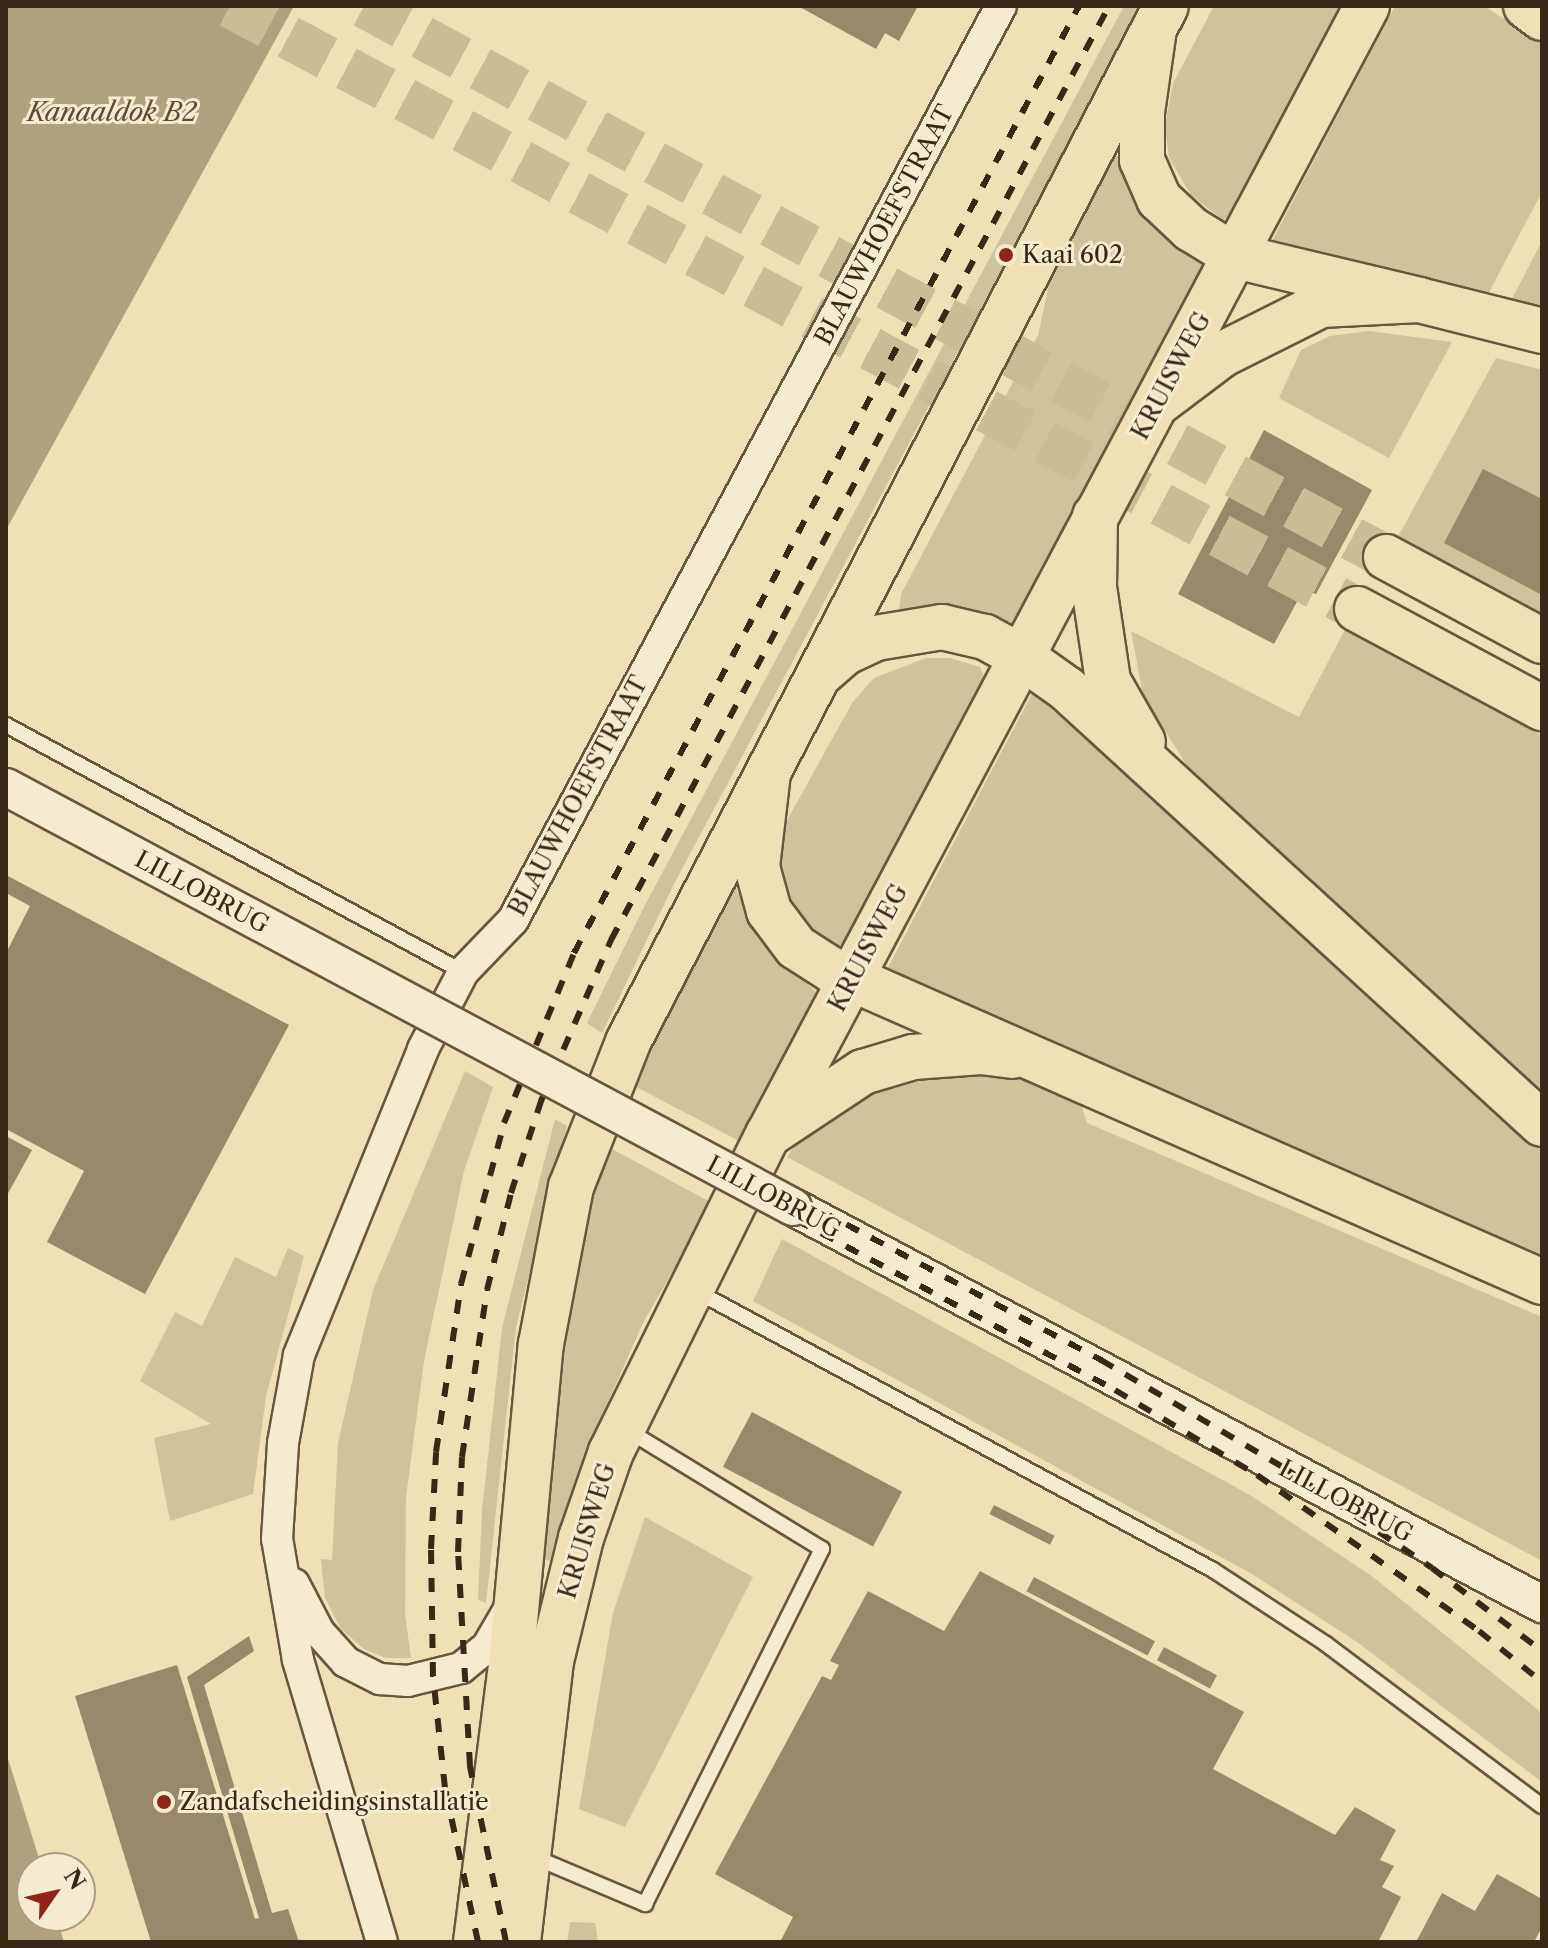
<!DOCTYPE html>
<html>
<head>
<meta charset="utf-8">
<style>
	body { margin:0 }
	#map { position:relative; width:1548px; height:1948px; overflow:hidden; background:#efe1b5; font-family:"Libre Caslon Text",serif }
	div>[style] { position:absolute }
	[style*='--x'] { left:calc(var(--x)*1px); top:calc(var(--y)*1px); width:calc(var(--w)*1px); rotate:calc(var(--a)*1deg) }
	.green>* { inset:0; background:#d0c29a }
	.water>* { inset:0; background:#b1a27f }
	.building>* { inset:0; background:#978969; transform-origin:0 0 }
	.motorway-tunnel>* { height:44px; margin-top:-22px; transform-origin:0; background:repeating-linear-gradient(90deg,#cabc95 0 44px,transparent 0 66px) }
	.roads { filter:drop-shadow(2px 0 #66573e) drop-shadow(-2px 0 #66573e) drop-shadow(0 2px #66573e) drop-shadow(0 -2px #66573e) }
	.service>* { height:14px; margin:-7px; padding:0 7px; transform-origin:7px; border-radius:7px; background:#f5eccf }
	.minor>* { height:30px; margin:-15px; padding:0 15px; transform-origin:15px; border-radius:15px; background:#f5eccf }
	.tertiary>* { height:36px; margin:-18px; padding:0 18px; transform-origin:18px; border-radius:18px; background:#f5eccf }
	.primary>* { height:44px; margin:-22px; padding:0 22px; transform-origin:22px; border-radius:22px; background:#efe1b5 }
	.motorway>* { height:44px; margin:-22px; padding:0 22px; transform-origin:22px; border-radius:22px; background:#efe1b5 }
	.rail>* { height:6px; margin-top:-3px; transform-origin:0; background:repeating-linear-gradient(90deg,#382917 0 14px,transparent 0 28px) }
	.bridges { filter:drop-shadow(2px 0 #66573e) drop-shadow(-2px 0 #66573e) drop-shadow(0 2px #66573e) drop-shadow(0 -2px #66573e) }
	.tertiary-bridge>* { height:36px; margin:-18px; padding:0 18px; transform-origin:18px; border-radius:18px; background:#f5eccf }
	.dots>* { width:22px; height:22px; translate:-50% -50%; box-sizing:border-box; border:4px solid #f5eccf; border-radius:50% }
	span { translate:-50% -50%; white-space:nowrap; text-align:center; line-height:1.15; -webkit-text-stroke:6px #f5eccf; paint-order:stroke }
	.street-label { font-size:24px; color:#382917 }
	.poi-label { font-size:24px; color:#382917 }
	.left { translate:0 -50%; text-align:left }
	.water-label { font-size:26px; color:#5c4d36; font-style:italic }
	.frame { position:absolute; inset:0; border:8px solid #382917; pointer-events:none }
	.north { position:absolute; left:16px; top:1852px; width:80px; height:80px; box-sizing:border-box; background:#f5eccf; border:2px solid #a99e85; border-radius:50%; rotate:56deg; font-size:22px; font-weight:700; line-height:32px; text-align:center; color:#382917 }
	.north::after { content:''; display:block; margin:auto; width:28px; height:36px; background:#8f2418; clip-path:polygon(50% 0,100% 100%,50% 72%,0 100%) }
</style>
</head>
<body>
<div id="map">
	<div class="green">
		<i style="clip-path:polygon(1124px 6px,1142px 6px,673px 886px,602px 1033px,587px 1023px,644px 907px)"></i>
		<i style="clip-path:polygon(1214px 6px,1345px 6px,1233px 214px,1223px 220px,1191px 195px,1169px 158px,1165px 126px,1173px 83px)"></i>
		<i style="clip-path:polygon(1395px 6px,1484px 6px,1542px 43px,1542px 192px,1488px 294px,1271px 243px)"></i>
		<i style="clip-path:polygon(1115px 156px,1122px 157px,1210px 262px,1012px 625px,967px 608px,899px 611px,901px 594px,1038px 335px,1051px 276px)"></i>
		<i style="clip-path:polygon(1542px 241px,1542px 307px,1512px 299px)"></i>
		<i style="clip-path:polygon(1369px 331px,1452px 342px,1389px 458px,1279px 398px,1301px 350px,1330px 336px)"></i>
		<i style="clip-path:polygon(1496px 358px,1542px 370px,1542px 620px,1395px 542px)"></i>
		<i style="clip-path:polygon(1350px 620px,1542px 736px,1542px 1097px,1243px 823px,1186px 764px,1143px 695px,1131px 631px,1299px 717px)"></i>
		<i style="clip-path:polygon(926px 658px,950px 658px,980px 667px,984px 677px,842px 951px,819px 938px,783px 887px,779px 853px,785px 824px,852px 703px,874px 678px)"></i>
		<i style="clip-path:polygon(1033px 692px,1542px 1151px,1542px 1260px,885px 973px)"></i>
		<i style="clip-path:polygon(732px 878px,756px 936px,818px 994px,743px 1143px,625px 1081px)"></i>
		<i style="clip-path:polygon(465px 1071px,493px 1087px,464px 1171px,424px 1361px,406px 1497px,405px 1614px,411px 1658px,386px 1658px,364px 1649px,341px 1629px,325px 1598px,321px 1559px,332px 1560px,338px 1443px,373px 1290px)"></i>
		<i style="clip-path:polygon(981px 1072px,1016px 1077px,1058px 1094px,1081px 1104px,1087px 1123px,1542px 1317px,1542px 1561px,787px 1157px,806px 1128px,860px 1097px,943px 1075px)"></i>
		<i style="clip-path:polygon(555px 1119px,567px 1126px,516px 1327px,486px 1603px,478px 1600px,482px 1511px,502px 1328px)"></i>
		<i style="clip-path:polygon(601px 1143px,712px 1203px,644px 1321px,585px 1453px,550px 1561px,536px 1558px,545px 1440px)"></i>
		<i style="clip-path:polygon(782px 1239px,1250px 1495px,1373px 1577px,1542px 1713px,1542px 1782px,1357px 1642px,1252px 1574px,753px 1301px)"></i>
		<i style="clip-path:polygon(288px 1248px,304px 1256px,266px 1396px,253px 1494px,170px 1521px,154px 1438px,211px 1424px,140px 1381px,175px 1312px,202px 1326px,235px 1257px,276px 1277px)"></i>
		<i style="clip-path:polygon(645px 1517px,753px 1577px,625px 1827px,579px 1809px,613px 1613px)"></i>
		<i style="clip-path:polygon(570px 1922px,595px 1923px,598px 1942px,567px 1942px)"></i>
	</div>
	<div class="water">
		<i style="clip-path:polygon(6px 6px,294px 6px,6px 530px)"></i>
		<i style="clip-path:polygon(6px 1752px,42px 1868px,32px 1868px,32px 1916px,56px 1916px,64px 1942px,6px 1942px)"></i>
	</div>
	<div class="building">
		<i style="clip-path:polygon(798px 6px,918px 6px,899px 41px,885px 33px,876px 49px)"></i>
		<i style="clip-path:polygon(1264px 430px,1372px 490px,1316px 594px,1304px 589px,1274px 644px,1178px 594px)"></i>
		<i style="clip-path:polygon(1483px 469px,1542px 499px,1542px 595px,1444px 543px)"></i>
		<i style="clip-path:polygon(6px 875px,289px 1025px,145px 1294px,47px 1242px,84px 1171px,6px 1129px,6px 953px,30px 906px,6px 893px)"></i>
		<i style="clip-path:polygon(6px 1136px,32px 1150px,6px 1197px)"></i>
		<i style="left:752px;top:1412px;width:170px;height:62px;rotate:28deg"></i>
		<i style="left:994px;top:1505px;width:68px;height:10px;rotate:27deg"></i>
		<i style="clip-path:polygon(980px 1571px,1244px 1712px,1213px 1769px,1335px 1835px,1355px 1807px,1396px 1830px,1380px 1860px,1394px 1866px,1382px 1887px,1401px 1897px,1378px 1942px,780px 1942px,793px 1917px,715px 1874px,822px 1676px,831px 1680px,839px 1665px,830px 1661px,868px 1591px,944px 1631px)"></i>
		<i style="left:1034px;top:1577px;width:137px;height:16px;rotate:28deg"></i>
		<i style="clip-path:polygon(249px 1636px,254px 1651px,204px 1685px,272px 1913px,288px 1909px,299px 1942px,151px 1942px,75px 1696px,177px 1665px,255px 1919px,259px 1918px,187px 1677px)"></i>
		<i style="left:1164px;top:1647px;width:60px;height:15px;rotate:28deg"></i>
		<i style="clip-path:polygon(1497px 1874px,1542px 1899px,1542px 1927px,1534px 1942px,1416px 1942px,1442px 1893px,1475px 1911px)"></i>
	</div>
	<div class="motorway-tunnel">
		<i style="--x:230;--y:6;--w:1278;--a:28.15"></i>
		<i style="--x:364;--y:6;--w:1161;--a:28.33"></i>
	</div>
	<div class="roads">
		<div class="service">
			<i style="--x:6;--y:725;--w:519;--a:28.39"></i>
			<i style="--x:696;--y:1291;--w:587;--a:28.35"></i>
			<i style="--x:1213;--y:1570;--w:135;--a:33.2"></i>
			<i style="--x:1326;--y:1644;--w:270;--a:36.9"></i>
			<i style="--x:534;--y:1857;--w:121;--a:22.9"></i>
			<i style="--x:645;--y:1904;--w:397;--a:-63.5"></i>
			<i style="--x:822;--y:1549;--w:226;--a:-148.6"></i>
		</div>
		<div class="minor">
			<i style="--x:294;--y:1584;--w:54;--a:62.5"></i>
			<i style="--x:319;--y:1632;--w:40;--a:48"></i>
			<i style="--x:346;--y:1662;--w:38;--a:27"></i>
			<i style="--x:380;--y:1679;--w:28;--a:4"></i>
			<i style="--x:408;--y:1681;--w:55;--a:-13.8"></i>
			<i style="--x:461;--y:1668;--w:33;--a:-39"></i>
			<i style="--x:487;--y:1647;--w:48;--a:-59.7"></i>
			<i style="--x:382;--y:1942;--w:294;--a:-106.6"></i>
			<i style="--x:298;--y:1660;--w:123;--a:-99.8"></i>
			<i style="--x:277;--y:1539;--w:96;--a:-86.4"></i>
			<i style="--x:283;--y:1443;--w:89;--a:-79.7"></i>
			<i style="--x:299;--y:1355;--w:330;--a:-67.9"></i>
			<i style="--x:423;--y:1049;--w:87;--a:-62.5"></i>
			<i style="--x:463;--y:972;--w:72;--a:-46.1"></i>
			<i style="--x:513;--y:920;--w:1036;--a:-61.9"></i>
		</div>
		<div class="tertiary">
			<i style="--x:793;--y:1207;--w:848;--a:27.93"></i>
		</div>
		<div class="primary">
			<i style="--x:476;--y:1942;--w:279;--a:-82.8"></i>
			<i style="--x:511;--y:1665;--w:322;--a:-84.7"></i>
			<i style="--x:541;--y:1344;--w:160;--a:-79.2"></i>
			<i style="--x:571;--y:1187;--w:156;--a:-68.5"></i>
			<i style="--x:628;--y:1042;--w:1167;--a:-62.56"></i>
			<i style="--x:518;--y:1942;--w:283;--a:-83.3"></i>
			<i style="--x:551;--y:1661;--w:127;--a:-76.3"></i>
			<i style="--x:581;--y:1538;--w:91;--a:-70.8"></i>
			<i style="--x:611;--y:1452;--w:354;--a:-63.7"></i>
			<i style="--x:768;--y:1135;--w:1278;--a:-62.05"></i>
		</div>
		<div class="motorway">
			<i style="--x:1526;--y:6;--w:20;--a:37"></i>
			<i style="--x:1154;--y:29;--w:84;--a:98.2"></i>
			<i style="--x:1142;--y:112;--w:48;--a:90"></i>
			<i style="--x:1142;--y:160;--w:43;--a:66.4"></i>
			<i style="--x:1159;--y:199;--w:44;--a:43.2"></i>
			<i style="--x:1191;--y:229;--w:52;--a:31.5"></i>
			<i style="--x:1235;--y:256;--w:189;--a:13.4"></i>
			<i style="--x:1158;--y:403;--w:81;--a:-37"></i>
			<i style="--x:1223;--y:354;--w:110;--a:-26.6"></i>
			<i style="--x:1321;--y:305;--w:98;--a:-2.9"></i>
			<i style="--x:1419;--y:300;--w:127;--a:14.1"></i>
			<i style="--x:1095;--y:516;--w:71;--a:90.8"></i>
			<i style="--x:1094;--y:587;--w:95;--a:81.5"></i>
			<i style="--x:1108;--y:681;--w:70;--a:60.2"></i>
			<i style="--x:1386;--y:557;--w:177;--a:28.3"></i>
			<i style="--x:1357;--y:609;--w:210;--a:28.2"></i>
			<i style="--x:818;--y:676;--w:37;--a:-41"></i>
			<i style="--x:846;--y:652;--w:33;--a:-25"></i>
			<i style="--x:876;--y:638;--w:67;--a:-9.5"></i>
			<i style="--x:942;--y:627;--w:44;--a:13.1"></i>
			<i style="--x:985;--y:637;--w:42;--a:28.4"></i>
			<i style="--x:1022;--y:657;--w:55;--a:35.4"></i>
			<i style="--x:1067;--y:689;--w:644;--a:42.48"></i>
			<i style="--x:768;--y:773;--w:95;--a:96.7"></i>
			<i style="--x:757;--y:867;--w:46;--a:74.7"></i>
			<i style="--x:769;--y:911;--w:45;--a:53.1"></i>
			<i style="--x:796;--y:947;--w:43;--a:32.6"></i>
			<i style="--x:832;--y:970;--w:776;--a:23.72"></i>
			<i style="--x:768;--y:1135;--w:114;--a:-33.6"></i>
			<i style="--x:863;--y:1072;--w:52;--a:-16.7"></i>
			<i style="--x:913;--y:1057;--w:68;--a:-4.2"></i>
			<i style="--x:981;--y:1052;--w:32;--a:7"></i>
		</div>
	</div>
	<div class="rail">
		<i style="--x:6;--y:777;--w:1241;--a:28.03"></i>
		<i style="--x:1101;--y:1360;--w:215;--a:30.5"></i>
		<i style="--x:1286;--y:1469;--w:176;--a:34.1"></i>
		<i style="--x:1432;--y:1568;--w:138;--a:37"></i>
		<i style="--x:6;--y:798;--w:1257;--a:28.09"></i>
		<i style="--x:1115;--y:1390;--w:165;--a:30.9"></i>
		<i style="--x:1257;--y:1475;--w:271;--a:35.1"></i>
		<i style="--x:1479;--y:1631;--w:81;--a:39"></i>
		<i style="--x:478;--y:1942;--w:157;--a:-102.1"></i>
		<i style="--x:445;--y:1788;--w:113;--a:-96.1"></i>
		<i style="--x:433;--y:1676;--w:127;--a:-90.9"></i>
		<i style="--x:431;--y:1549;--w:97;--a:-87"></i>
		<i style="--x:436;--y:1452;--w:170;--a:-81.5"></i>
		<i style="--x:461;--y:1284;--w:167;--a:-75"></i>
		<i style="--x:504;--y:1123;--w:184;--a:-67.6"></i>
		<i style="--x:574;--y:953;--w:1073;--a:-61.93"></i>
		<i style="--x:506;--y:1942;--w:180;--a:-101.6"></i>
		<i style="--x:470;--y:1766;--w:214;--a:-93.2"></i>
		<i style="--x:458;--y:1552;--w:95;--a:-87.6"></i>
		<i style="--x:462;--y:1457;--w:169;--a:-81.5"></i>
		<i style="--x:487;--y:1290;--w:100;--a:-76.1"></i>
		<i style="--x:511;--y:1193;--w:97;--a:-71.9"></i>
		<i style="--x:541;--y:1101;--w:176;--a:-66.5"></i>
		<i style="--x:611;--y:940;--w:1058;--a:-61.93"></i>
	</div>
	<div class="bridges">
		<div class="tertiary-bridge">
			<i style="--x:6;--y:787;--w:892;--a:28.09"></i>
		</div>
	</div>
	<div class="dots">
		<i style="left:1006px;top:255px;background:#8f2418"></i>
		<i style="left:164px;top:1802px;background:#8f2418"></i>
	</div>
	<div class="street-label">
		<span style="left:884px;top:225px;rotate:-62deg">BLAUWHOEFSTRAAT</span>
		<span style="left:1171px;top:376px;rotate:-62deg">KRUISWEG</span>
		<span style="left:578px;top:796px;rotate:-62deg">BLAUWHOEFSTRAAT</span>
		<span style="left:202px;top:892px;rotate:28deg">LILLOBRUG</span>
		<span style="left:868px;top:948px;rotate:-62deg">KRUISWEG</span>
		<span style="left:774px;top:1197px;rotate:28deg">LILLOBRUG</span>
		<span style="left:1346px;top:1501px;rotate:28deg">LILLOBRUG</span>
		<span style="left:587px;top:1531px;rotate:-73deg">KRUISWEG</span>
	</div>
	<div class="poi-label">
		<span class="left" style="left:1022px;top:255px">Kaai 602</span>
		<span class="left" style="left:180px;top:1802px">Zandafscheidingsinstallatie</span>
	</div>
	<div class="water-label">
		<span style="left:112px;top:113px">Kanaaldok B2</span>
	</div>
	<div class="frame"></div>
	<div class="north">N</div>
</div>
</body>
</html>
